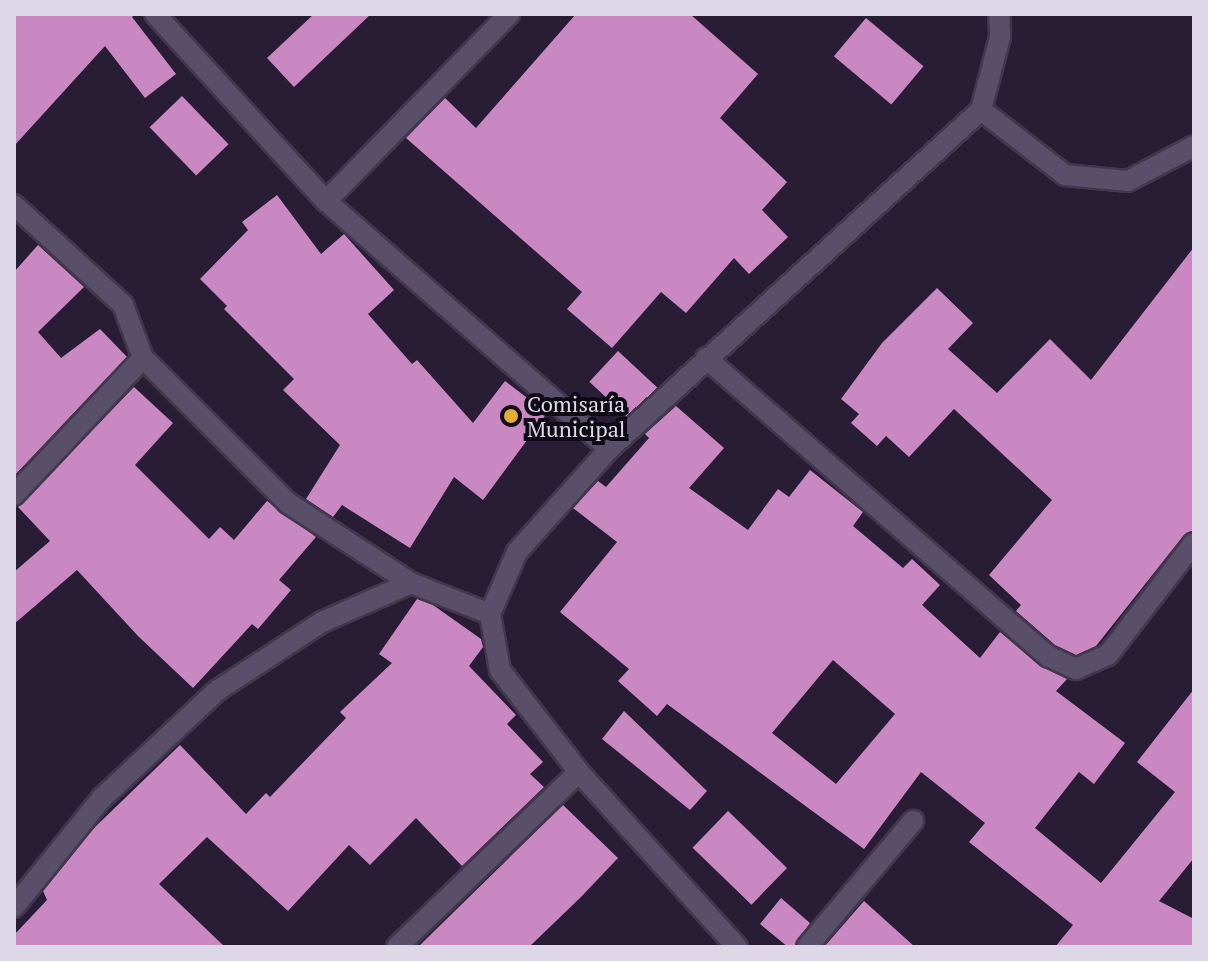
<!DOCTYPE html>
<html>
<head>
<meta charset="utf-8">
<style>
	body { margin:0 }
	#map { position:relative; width:1208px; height:961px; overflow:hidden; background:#281d35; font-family:"PT Serif",serif }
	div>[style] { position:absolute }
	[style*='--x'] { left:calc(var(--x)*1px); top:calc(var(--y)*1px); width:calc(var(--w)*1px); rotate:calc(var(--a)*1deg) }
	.building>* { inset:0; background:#ca88c2; transform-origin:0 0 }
	.roads { filter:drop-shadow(2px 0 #42384d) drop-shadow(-2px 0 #42384d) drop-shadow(0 2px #42384d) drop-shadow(0 -2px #42384d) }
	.minor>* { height:20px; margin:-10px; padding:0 10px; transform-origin:10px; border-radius:10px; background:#5a4f6b }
	.dots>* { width:22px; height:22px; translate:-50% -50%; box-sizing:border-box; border:4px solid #0e0a14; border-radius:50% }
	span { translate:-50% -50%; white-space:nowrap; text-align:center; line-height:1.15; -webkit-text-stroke:8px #0e0a14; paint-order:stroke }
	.poi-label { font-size:22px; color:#ded7e8 }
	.left { translate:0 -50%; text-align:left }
	.frame { position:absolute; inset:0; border:16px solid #ded7e8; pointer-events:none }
</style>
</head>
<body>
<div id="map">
	<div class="building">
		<i style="clip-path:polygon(14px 14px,135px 14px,132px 17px,176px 74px,145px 98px,105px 46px,14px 146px)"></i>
		<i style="clip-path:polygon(314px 14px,371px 14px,294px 87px,267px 58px)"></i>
		<i style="clip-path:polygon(576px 14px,690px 14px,758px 74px,720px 118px,787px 182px,762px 210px,788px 237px,749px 274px,734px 258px,686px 313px,661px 292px,612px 348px,567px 309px,582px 292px,406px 138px,445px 98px,476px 128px)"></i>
		<i style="left:866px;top:18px;width:75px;height:50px;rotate:40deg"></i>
		<i style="left:182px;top:96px;width:67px;height:45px;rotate:46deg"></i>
		<i style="clip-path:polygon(277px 195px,321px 254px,344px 234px,394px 290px,368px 314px,412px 364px,417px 360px,473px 423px,505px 381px,547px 413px,483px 500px,454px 477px,410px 548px,342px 505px,333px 517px,306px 499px,340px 445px,283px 390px,294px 379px,224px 309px,227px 306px,200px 279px,248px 230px,242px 222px)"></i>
		<i style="clip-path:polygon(38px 245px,84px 287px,38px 332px,61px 358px,100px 329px,127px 357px,14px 476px,14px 272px)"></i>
		<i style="clip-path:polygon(1194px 247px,1194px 530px,1184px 535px,1096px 646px,1076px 655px,1055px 645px,1016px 611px,1021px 605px,989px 575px,1052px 500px,954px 409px,909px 457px,886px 436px,877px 446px,851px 423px,859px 414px,841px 399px,882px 343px,937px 288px,973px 323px,948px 349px,997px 393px,1050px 339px,1091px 380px)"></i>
		<i style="left:618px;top:351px;width:54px;height:42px;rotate:43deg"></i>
		<i style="clip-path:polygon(134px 387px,173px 423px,135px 465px,209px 539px,220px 527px,234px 540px,267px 501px,316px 537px,279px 580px,291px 590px,258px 629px,252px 624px,193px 688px,138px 636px,77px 570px,14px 624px,14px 572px,50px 541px,18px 507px)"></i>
		<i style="clip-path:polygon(evenodd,676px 406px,724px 448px,689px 488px,748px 530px,778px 489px,789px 497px,810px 470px,863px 512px,853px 526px,903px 568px,912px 559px,940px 585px,922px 605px,980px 658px,1000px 632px,1040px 666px,1067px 679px,1056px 691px,1125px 743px,1094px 784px,1079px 772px,1035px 828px,1101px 883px,1175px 792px,1137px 762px,1194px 689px,1194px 858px,1159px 901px,1194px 919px,1194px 947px,1055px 947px,1073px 925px,969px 842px,985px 823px,921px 772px,864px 849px,667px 704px,657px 716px,618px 681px,629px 669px,560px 612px,617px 542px,573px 508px,598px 481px,606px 487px,649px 438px,645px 434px,676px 406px,833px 660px,895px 714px,836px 784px,772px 733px,833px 660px)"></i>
		<i style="clip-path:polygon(417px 599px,433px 605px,481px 639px,483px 647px,469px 666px,516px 715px,507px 724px,543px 762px,530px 774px,544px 787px,462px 866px,416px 818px,370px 865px,349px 845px,288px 911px,207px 837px,159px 884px,225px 947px,14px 947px,14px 935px,47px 900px,43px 891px,94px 828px,180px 745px,246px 814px,266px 793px,270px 797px,346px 718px,340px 712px,392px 663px,379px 654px)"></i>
		<i style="clip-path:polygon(624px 711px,707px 791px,690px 810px,602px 739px)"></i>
		<i style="clip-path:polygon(563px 805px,618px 858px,581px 897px,529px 947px,418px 947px)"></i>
		<i style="left:728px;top:811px;width:82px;height:51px;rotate:44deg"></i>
		<i style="clip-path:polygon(781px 898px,810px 923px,794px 947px,788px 947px,760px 924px)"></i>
		<i style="clip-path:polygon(864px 901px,915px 947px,824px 947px)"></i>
	</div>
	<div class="roads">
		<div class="minor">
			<i style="--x:155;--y:14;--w:253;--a:47.6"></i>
			<i style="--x:326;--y:201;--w:376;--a:41.2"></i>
			<i style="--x:981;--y:110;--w:106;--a:37.7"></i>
			<i style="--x:1065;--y:175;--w:63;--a:5.4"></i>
			<i style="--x:1128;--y:181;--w:75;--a:-27.9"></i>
			<i style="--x:326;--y:201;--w:262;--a:-45.6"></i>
			<i style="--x:14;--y:205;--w:148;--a:42.5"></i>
			<i style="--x:123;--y:305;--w:57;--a:69.3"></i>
			<i style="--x:143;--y:358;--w:205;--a:45"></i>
			<i style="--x:288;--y:503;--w:147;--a:33"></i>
			<i style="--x:411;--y:583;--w:85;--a:21.4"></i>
			<i style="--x:706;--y:358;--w:454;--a:41.1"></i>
			<i style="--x:1048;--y:656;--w:31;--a:25"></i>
			<i style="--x:1076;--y:669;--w:35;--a:-24"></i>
			<i style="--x:1108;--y:655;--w:141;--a:-52.5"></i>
			<i style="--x:14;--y:495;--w:188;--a:-46.7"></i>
			<i style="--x:14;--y:907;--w:140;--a:-51.1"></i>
			<i style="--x:102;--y:798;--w:158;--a:-43"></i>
			<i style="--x:218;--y:690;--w:124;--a:-33.2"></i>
			<i style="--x:322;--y:622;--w:97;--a:-23.7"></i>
			<i style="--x:397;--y:947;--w:252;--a:-43.9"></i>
			<i style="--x:737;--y:947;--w:236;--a:-132.1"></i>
			<i style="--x:579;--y:772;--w:129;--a:-127.8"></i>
			<i style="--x:500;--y:670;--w:57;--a:-100.1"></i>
			<i style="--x:490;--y:614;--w:68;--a:-66.5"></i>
			<i style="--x:517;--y:552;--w:138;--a:-48.2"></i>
			<i style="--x:609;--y:449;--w:503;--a:-42.34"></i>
			<i style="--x:981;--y:110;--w:75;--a:-75.4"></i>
			<i style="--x:1000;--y:37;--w:23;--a:-92"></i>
			<i style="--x:807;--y:947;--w:165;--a:-49.9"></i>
		</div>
	</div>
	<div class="dots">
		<i style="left:511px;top:416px;background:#e3ae35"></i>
	</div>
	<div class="poi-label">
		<span class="left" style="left:527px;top:416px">Comisaría<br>Municipal</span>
	</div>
	<div class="frame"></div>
</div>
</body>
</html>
